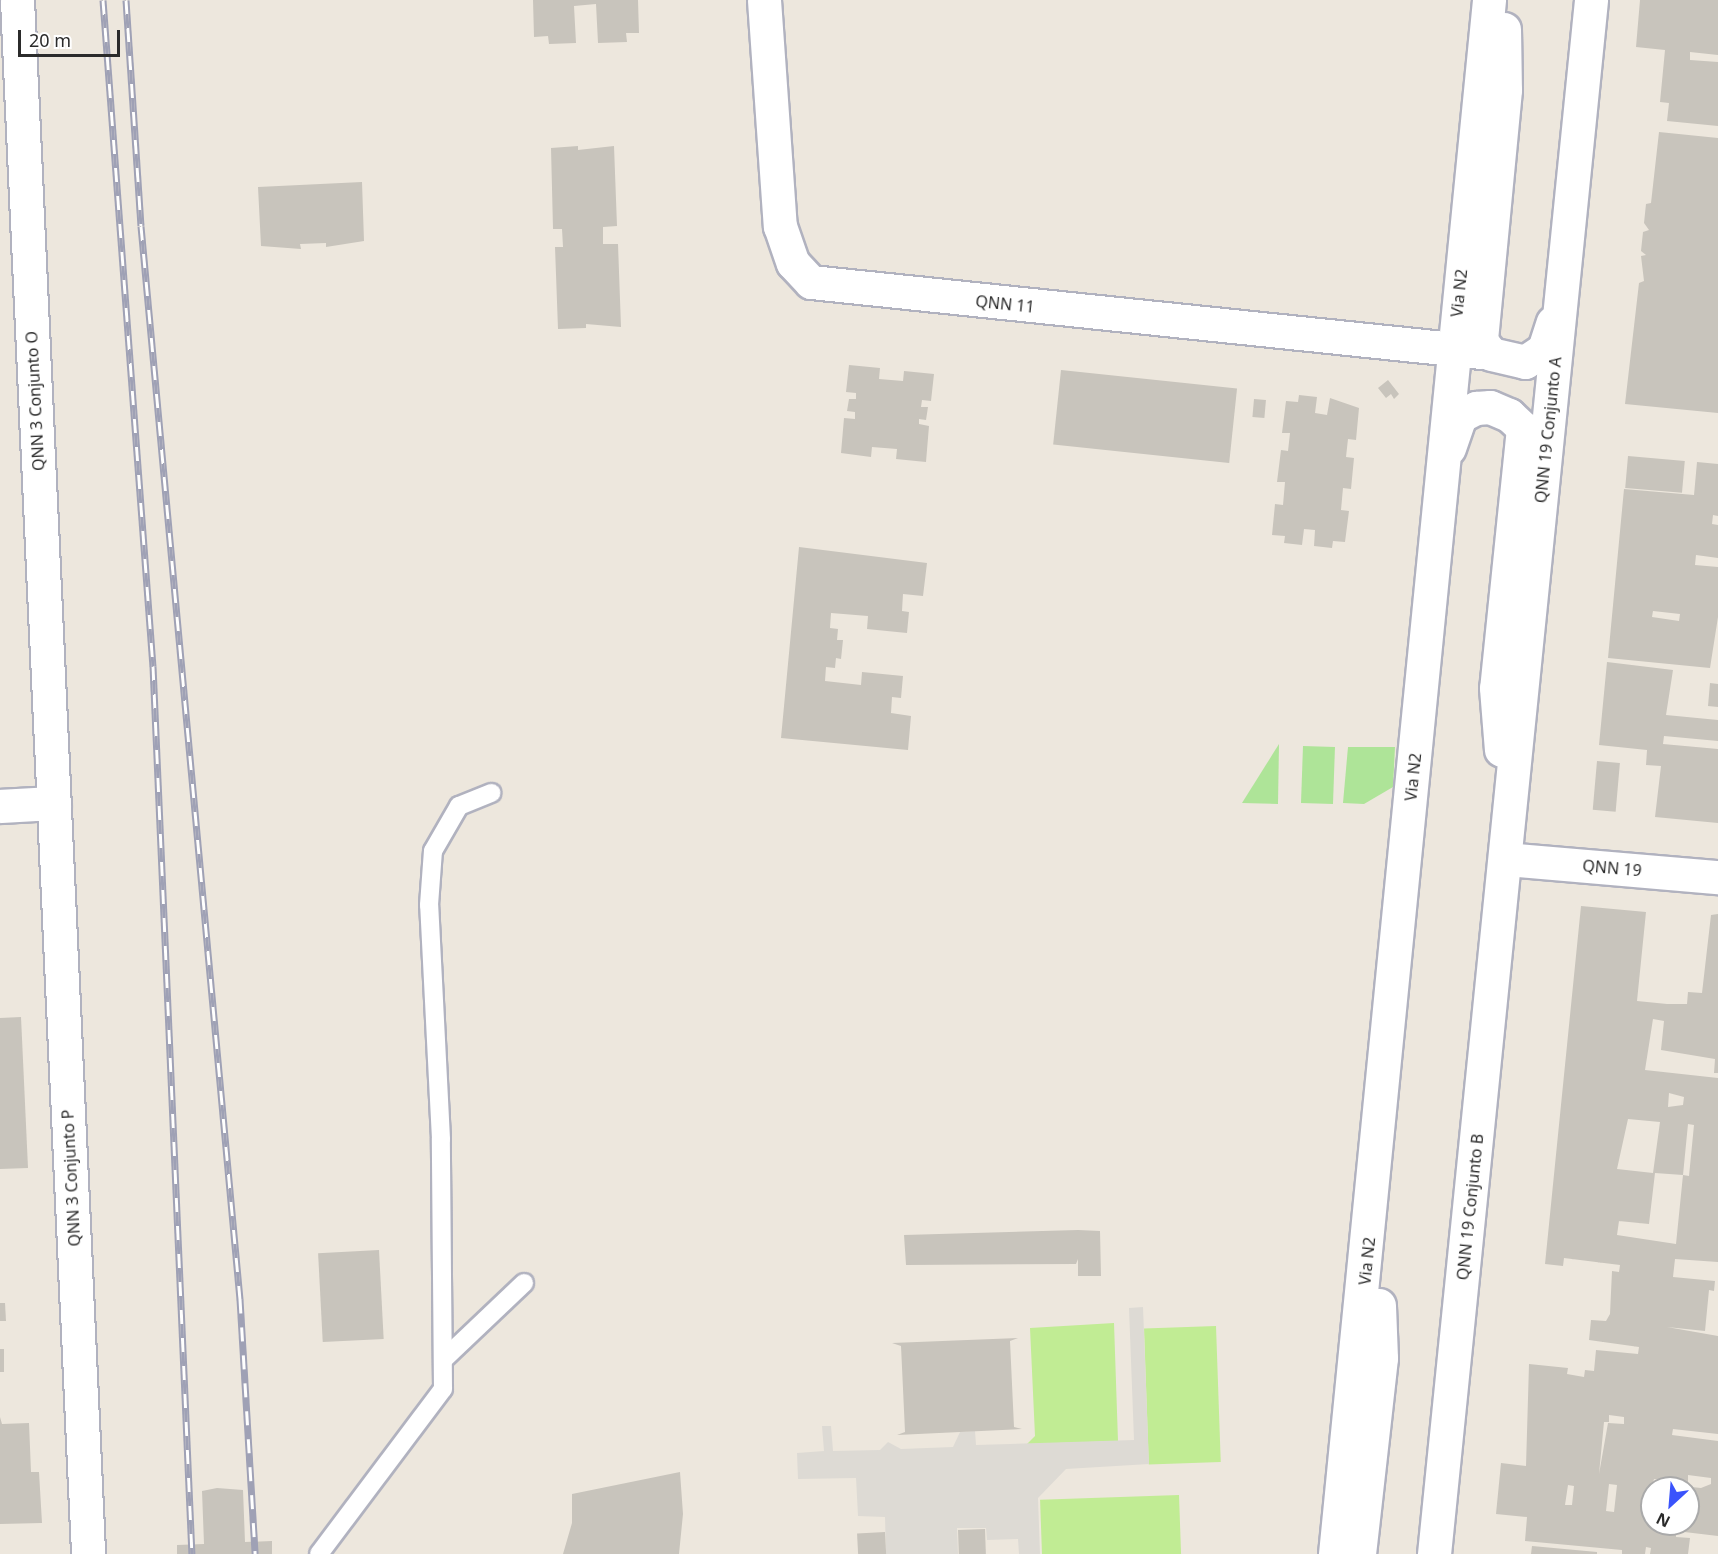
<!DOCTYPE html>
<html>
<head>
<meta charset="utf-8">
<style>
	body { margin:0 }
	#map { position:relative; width:1718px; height:1554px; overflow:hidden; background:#ede7dd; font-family:"Noto Sans",sans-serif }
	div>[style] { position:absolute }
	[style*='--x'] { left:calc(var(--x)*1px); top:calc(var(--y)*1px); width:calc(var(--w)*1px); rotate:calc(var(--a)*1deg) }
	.green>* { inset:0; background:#aee498; transform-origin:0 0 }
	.pitch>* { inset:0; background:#c1ec94; transform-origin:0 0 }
	.plaza>* { inset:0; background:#dddad4 }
	.building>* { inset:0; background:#c8c4bc; transform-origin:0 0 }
	.roads { filter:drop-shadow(2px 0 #b1b2bf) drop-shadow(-2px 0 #b1b2bf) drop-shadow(0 2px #b1b2bf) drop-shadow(0 -2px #b1b2bf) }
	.lane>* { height:18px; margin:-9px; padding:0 9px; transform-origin:9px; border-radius:9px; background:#fff }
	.street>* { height:33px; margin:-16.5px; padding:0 16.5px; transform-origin:16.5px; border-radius:16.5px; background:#fff }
	.secondary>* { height:33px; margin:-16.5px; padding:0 16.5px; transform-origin:16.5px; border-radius:16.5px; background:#fff }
	.rail>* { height:7px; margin-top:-3.5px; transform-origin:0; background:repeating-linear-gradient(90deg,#fff 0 14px,#9fa1b5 0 28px); box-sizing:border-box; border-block:2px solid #9fa1b5 }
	span { translate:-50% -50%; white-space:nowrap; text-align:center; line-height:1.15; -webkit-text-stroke:4.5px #fff; paint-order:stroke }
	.street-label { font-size:16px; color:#2b2b2b }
	.north { position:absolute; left:1640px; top:1476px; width:60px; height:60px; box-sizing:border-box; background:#fff; border:2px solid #aaa; border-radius:50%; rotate:206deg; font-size:16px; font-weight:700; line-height:24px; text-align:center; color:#2b2b2b }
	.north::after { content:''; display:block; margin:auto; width:21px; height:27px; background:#3a53fc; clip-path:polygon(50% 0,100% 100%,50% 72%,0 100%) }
	.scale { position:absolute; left:18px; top:30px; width:102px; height:27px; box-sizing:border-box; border:3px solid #2b2b2b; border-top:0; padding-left:8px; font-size:18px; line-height:21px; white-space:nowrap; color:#2b2b2b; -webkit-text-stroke:4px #fff; paint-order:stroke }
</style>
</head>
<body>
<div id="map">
	<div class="green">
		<i style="clip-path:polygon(1279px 744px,1278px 804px,1242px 803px)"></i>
		<i style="left:1303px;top:746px;width:32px;height:57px;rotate:2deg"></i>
		<i style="clip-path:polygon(1348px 747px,1395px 747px,1393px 787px,1364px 804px,1343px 803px)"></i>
	</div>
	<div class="pitch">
		<i style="clip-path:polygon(1114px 1323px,1118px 1441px,1027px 1444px,1035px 1436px,1030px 1328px)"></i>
		<i style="left:1216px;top:1326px;width:136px;height:72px;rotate:88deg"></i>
		<i style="left:1179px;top:1495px;width:59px;height:139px;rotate:88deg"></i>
	</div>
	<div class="plaza">
		<i style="clip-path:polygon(1143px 1307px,1149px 1464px,1066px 1469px,1038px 1498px,1040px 1554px,1019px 1554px,1018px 1539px,987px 1540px,986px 1528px,957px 1528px,958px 1554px,886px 1554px,885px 1517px,858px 1516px,856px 1478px,798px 1479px,797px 1453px,824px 1451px,822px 1426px,831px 1426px,833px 1451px,880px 1450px,888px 1442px,901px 1449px,953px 1447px,960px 1432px,975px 1431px,976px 1445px,1134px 1440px,1129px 1308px)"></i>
	</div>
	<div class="building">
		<i style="clip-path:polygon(533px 0,638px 0,639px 33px,626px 33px,627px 42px,598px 43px,596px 4px,574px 6px,576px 43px,549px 44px,548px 36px,534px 37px)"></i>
		<i style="clip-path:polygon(1640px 0,1718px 0,1718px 55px,1690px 52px,1690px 60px,1718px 62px,1718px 126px,1667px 121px,1669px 103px,1660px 102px,1665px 50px,1636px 47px)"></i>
		<i style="clip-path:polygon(1659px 132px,1718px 138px,1718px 413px,1625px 404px,1639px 283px,1644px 281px,1641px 256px,1646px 255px,1641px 251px,1643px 232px,1649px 230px,1644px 223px,1646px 204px,1651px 203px)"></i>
		<i style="clip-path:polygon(578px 146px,578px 150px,614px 146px,617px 226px,603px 227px,603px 244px,618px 244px,621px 327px,586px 324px,586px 328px,558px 329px,555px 247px,563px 247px,562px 229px,553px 229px,551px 148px)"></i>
		<i style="clip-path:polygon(362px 182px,364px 241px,326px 247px,326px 243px,300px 244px,301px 249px,261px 246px,258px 187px)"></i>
		<i style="clip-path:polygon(849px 365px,880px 368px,879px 379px,903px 381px,904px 371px,934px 374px,931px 401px,922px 400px,921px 407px,928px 407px,926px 420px,919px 419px,919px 424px,929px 426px,926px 462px,896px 459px,897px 449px,872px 447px,871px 457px,841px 453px,844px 418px,855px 419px,855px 412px,847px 411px,849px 399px,856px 399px,856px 393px,846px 392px)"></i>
		<i style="left:1061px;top:370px;width:177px;height:75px;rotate:6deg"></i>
		<i style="clip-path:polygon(1388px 380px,1399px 394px,1394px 399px,1391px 394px,1386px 398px,1378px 388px)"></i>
		<i style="clip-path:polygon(1299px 395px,1317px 397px,1315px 413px,1327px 415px,1330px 398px,1359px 408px,1356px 440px,1348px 439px,1346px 457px,1354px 458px,1351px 489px,1343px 488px,1341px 510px,1349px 511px,1345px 542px,1333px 541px,1332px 548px,1314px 546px,1315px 530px,1304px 529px,1302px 545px,1284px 543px,1285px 536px,1272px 535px,1275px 504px,1283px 505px,1285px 482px,1277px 482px,1281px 450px,1288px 451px,1290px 433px,1282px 433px,1286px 401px,1298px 402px)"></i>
		<i style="left:1254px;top:399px;width:12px;height:18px;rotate:5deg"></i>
		<i style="left:1628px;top:456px;width:57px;height:32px;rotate:5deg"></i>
		<i style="clip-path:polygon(evenodd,1697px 462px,1718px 464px,1718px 516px,1713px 515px,1712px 524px,1718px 525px,1718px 558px,1696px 555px,1695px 565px,1718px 567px,1718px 617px,1710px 668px,1608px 658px,1624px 489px,1694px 495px,1697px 462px,1653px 611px,1680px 614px,1679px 621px,1652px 617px,1653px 611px)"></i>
		<i style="clip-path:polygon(799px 547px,927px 563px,923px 596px,903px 594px,902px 611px,909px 612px,907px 633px,867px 629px,868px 616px,831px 613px,830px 628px,838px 629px,837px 640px,843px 640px,841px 659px,836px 658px,835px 668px,826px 667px,825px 681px,861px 685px,862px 672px,903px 676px,901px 698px,892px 697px,891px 713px,911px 716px,908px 750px,781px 738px)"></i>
		<i style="clip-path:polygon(1607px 662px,1673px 670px,1666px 715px,1718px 720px,1718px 741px,1664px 736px,1663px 744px,1718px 749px,1718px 823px,1655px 817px,1661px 766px,1646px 765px,1647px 750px,1599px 745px)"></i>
		<i style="clip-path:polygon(1710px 683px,1718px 684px,1718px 707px,1708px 706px)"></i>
		<i style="left:1597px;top:761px;width:23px;height:49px;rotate:5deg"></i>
		<i style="clip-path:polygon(evenodd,1581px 906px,1646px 912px,1637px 1001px,1667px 1004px,1687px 1004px,1688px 992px,1702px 993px,1711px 915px,1718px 914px,1718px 1073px,1714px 1073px,1715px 1059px,1661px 1050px,1664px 1021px,1653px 1019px,1645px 1070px,1718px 1078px,1718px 1262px,1675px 1259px,1673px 1277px,1715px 1281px,1714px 1291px,1709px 1290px,1705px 1331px,1667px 1327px,1718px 1336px,1718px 1434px,1673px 1429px,1672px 1435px,1718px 1441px,1718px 1536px,1676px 1531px,1676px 1537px,1690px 1538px,1688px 1554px,1650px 1554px,1651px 1548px,1646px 1547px,1645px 1554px,1622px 1554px,1622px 1550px,1525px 1541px,1527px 1517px,1496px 1514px,1501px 1463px,1526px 1466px,1529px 1364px,1568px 1368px,1567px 1374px,1584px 1377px,1585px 1370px,1594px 1371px,1596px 1350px,1638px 1354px,1639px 1347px,1589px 1340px,1591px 1320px,1606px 1321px,1610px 1314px,1612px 1271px,1619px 1272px,1620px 1265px,1564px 1258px,1563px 1266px,1545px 1264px,1581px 906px,1669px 1093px,1684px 1097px,1683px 1105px,1668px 1107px,1669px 1093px,1581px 906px,1628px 1119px,1660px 1122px,1653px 1173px,1617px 1169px,1628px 1119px,1581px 906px,1688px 1124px,1694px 1125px,1689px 1176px,1683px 1175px,1676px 1244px,1617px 1235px,1619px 1221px,1649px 1224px,1655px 1173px,1683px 1175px,1688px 1124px,1581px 906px,1609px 1415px,1624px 1417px,1624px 1424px,1608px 1423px,1599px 1474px,1604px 1422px,1609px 1422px,1609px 1415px,1581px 906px,1688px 1475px,1711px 1478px,1711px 1484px,1701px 1488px,1653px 1483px,1654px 1479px,1688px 1482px,1688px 1475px,1581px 906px,1609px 1484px,1617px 1485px,1614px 1512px,1606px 1511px,1609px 1484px,1581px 906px,1568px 1485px,1574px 1486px,1572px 1505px,1565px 1505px,1568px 1485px,1581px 906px,1652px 1488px,1688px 1488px,1688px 1524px,1652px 1524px,1652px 1508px,1645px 1508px,1652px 1488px)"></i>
		<i style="clip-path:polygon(21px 1017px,28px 1168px,0 1169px,0 1018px)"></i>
		<i style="clip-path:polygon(1078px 1230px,1100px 1231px,1101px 1276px,1078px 1276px,1078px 1259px,1076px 1264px,906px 1265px,904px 1235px)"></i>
		<i style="left:379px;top:1250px;width:89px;height:61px;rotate:87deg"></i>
		<i style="clip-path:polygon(0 1303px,5px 1303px,6px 1321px,0 1321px)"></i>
		<i style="clip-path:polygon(1018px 1338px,1010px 1341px,1014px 1427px,1022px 1429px,897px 1435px,905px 1432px,901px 1346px,892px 1343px)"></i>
		<i style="left:0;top:1349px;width:4px;height:23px"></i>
		<i style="clip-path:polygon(0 1417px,2px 1424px,29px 1423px,31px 1472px,39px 1472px,42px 1523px,0 1524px)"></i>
		<i style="clip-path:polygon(680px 1472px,683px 1514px,679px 1554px,563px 1554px,572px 1523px,572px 1494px)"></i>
		<i style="clip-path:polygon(217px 1488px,243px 1490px,245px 1542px,272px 1541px,272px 1554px,177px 1554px,177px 1545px,204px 1544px,202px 1491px)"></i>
		<i style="left:985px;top:1529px;width:25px;height:27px;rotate:88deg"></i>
		<i style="left:885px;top:1532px;width:22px;height:28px;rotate:87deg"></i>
		<i style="clip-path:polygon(1532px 1546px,1597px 1552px,1597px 1554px,1531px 1554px)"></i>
	</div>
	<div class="roads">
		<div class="lane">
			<i style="--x:445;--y:1358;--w:109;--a:-43.5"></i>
			<i style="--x:319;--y:1554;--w:206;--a:-53.1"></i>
			<i style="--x:443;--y:1389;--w:250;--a:-90.5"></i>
			<i style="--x:441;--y:1139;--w:234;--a:-92.9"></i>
			<i style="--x:429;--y:905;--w:54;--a:-85.8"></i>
			<i style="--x:433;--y:851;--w:52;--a:-60"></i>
			<i style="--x:459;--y:806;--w:35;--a:-22"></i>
		</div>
		<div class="street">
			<i style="--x:764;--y:0;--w:227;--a:86"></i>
			<i style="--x:780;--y:226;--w:39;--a:71"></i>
			<i style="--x:793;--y:263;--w:26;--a:47"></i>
			<i style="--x:811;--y:282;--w:675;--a:5.96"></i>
			<i style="--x:0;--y:806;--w:54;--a:-3.2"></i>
		</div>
		<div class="secondary">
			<i style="--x:17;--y:0;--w:1556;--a:87.38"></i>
			<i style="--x:1504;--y:29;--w:61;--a:89.1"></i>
			<i style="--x:1505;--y:90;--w:252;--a:95.5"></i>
			<i style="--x:1481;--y:341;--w:16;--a:52"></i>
			<i style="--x:1491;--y:354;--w:35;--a:13"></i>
			<i style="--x:1525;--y:362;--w:23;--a:-34"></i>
			<i style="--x:1544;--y:349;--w:28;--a:-72"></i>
			<i style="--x:1449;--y:448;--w:34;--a:-71"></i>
			<i style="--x:1460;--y:416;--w:18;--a:-27"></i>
			<i style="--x:1476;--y:408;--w:14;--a:-4"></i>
			<i style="--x:1490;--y:407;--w:21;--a:23"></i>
			<i style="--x:1509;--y:415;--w:19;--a:43"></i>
			<i style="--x:1523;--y:428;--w:261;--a:95.9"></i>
			<i style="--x:1496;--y:688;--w:62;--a:85.4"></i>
			<i style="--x:1506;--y:859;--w:213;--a:4.9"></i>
			<i style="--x:1335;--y:1554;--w:1562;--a:-84.34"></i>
			<i style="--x:1359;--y:1554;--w:197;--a:-83.6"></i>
			<i style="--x:1381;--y:1358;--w:53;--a:-92.2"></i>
			<i style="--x:1434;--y:1554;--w:1562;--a:-84.23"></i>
		</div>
	</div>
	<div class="rail">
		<i style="--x:103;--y:0;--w:668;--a:85.71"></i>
		<i style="--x:153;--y:666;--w:889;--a:87.49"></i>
		<i style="--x:126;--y:0;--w:226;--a:86.2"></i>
		<i style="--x:141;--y:226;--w:1078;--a:84.73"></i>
		<i style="--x:240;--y:1299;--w:255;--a:86.6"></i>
	</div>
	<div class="street-label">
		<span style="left:1459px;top:293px;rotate:-84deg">Via N2</span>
		<span style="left:1005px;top:304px;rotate:6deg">QNN 11</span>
		<span style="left:35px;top:401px;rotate:-93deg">QNN 3 Conjunto O</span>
		<span style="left:1548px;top:430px;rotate:-84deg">QNN 19 Conjunto A</span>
		<span style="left:1413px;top:777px;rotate:-84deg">Via N2</span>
		<span style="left:1612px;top:868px;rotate:5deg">QNN 19</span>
		<span style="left:71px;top:1178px;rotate:-93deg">QNN 3 Conjunto P</span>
		<span style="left:1470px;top:1207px;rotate:-84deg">QNN 19 Conjunto B</span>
		<span style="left:1367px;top:1261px;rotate:-84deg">Via N2</span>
	</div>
	<div class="north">N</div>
	<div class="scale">20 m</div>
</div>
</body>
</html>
